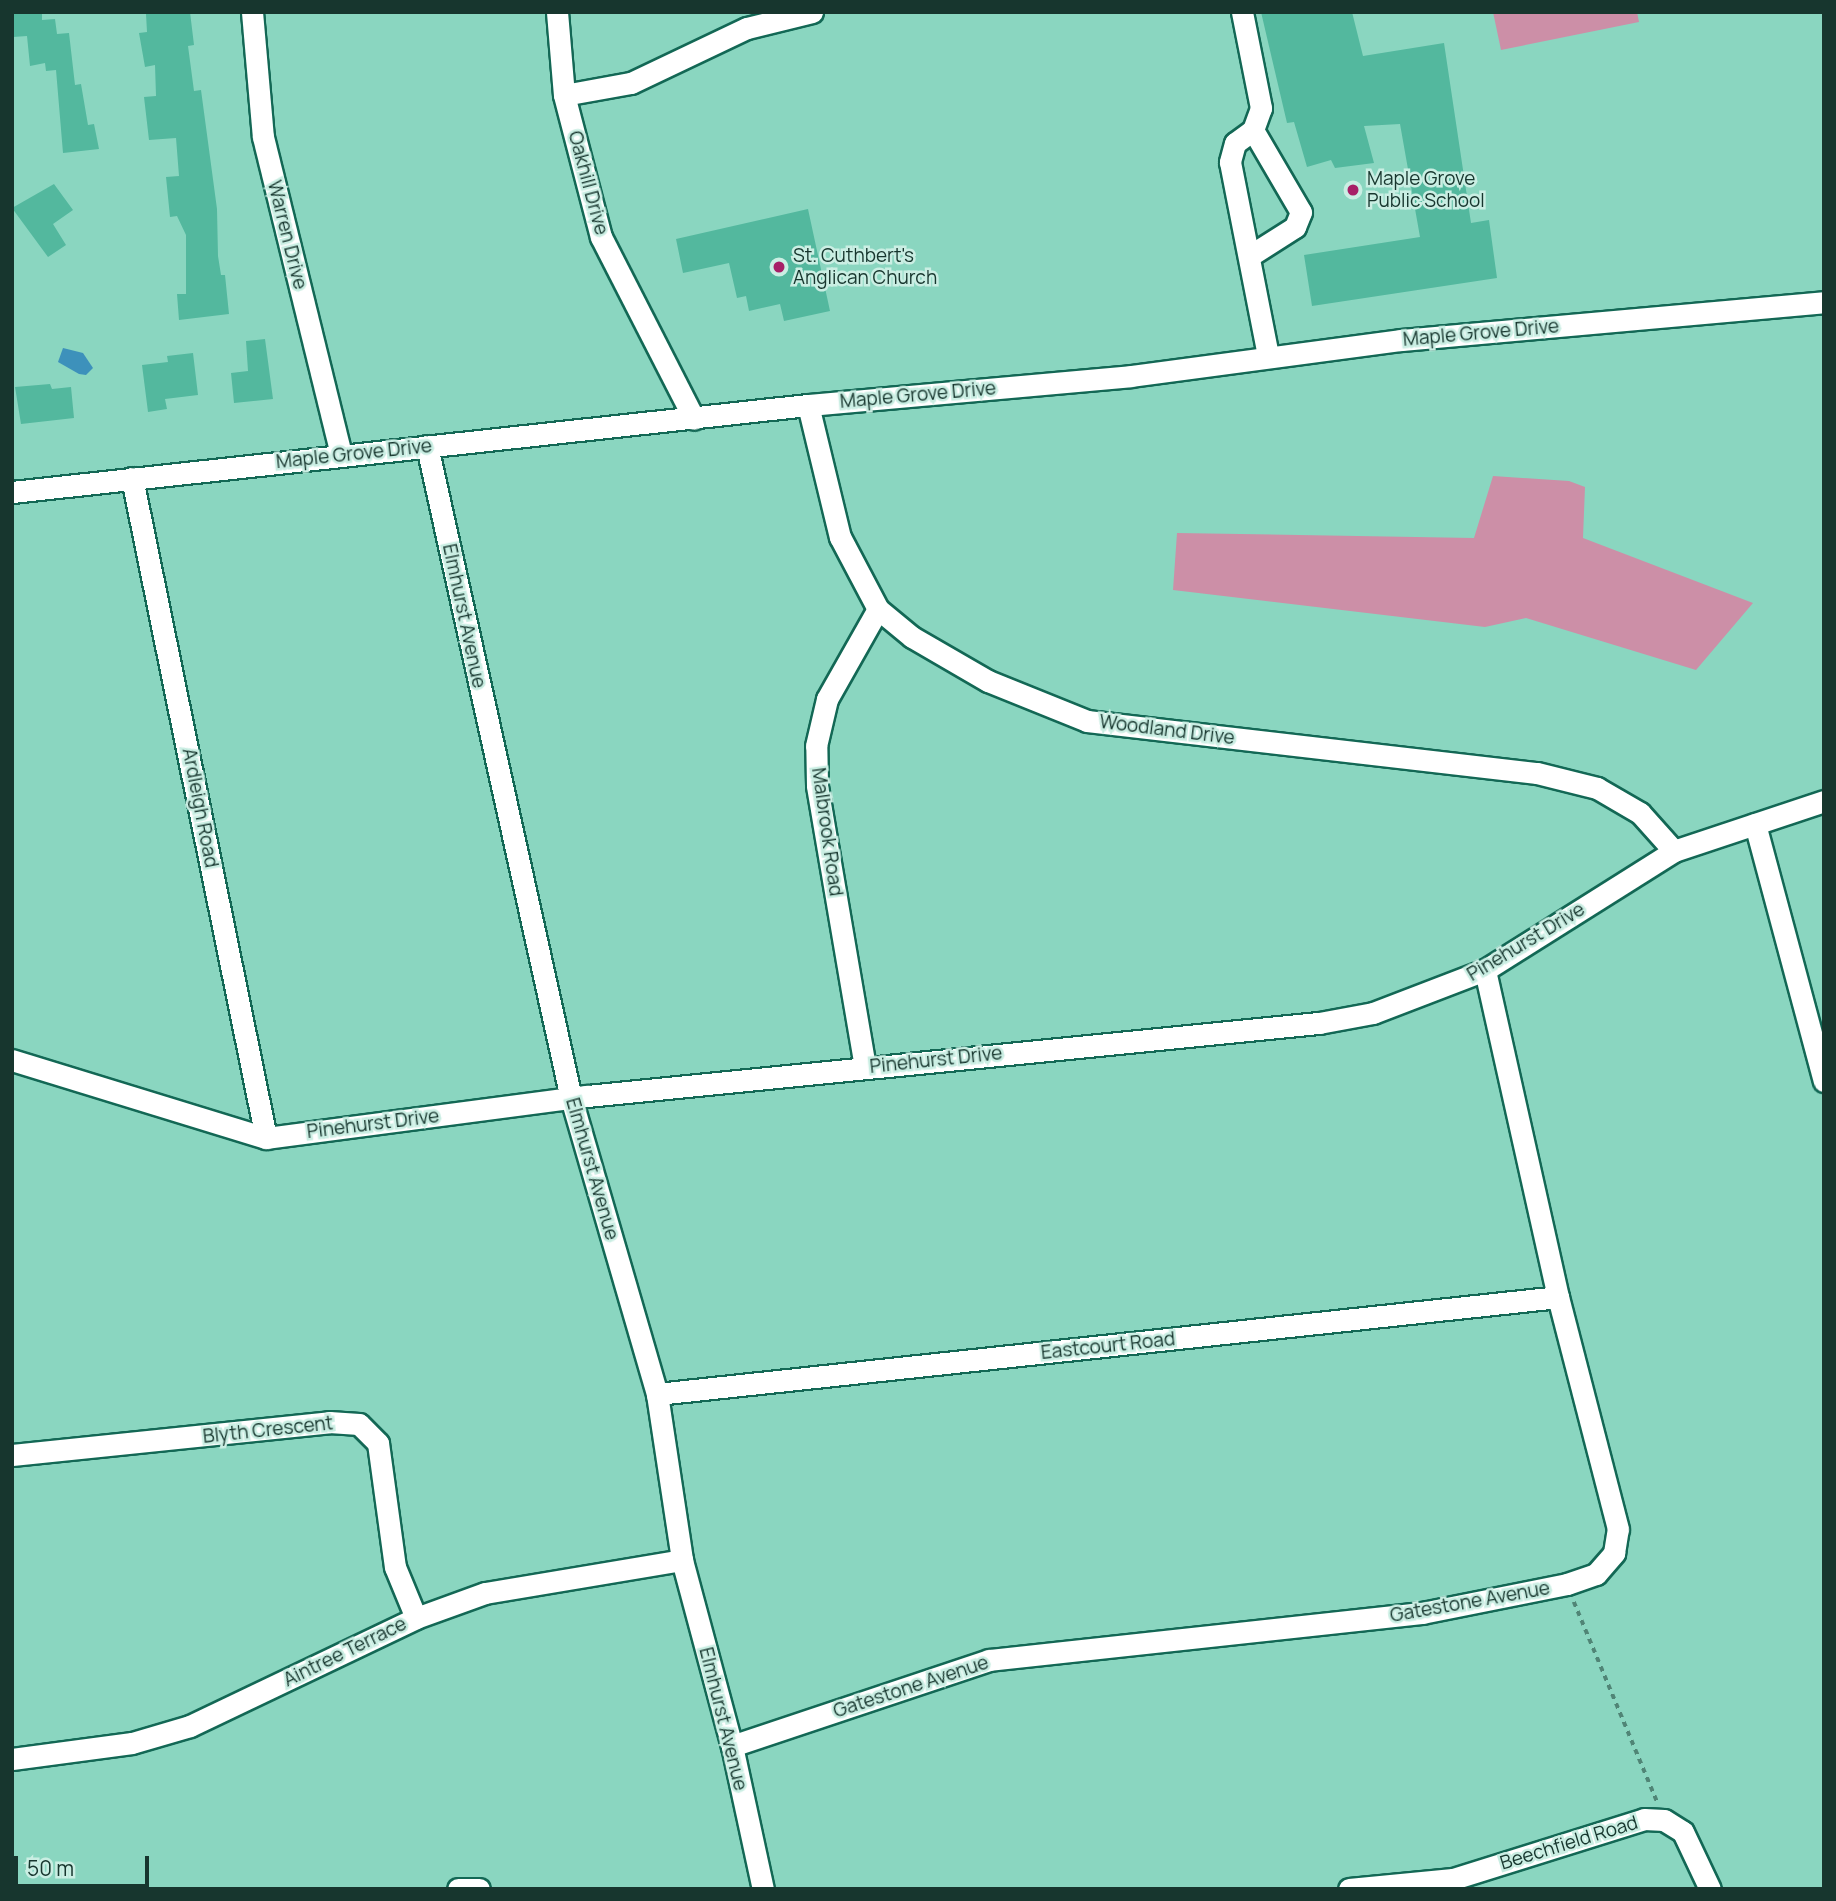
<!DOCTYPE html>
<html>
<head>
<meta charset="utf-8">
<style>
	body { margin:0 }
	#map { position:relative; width:1836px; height:1901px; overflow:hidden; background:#8ad6c0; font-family:Manrope,sans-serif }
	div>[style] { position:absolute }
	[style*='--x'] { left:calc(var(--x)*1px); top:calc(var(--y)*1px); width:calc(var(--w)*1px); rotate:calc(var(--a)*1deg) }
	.green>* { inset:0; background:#cc8fa7 }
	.water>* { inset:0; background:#3d91bb }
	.building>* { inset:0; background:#53b89e }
	.path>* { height:3.5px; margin-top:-1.75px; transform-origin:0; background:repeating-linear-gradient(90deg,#508576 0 5px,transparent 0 10px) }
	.roads { filter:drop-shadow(2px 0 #136855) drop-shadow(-2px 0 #136855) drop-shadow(0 2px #136855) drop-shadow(0 -2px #136855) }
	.minor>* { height:21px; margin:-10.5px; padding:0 10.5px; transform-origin:10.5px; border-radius:10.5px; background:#fff }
	.dots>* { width:19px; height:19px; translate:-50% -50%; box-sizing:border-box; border:4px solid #caeee3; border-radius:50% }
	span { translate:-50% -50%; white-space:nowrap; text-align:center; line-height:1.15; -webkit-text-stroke:5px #caeee3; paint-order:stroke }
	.poi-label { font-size:19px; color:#17362e }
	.left { translate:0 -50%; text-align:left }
	.street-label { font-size:19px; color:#17362e }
	.frame { position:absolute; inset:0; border:14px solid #17362e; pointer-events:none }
	.scale { position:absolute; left:14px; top:1856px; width:135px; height:32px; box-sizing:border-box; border:4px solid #17362e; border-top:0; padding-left:9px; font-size:21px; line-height:24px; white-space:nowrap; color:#17362e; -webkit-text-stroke:5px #caeee3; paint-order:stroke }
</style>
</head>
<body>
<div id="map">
	<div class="green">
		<i style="clip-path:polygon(1493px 12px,1637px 12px,1639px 22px,1501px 50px)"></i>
		<i style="clip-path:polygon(1493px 476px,1569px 481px,1585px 487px,1583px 538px,1753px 603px,1696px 670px,1526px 618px,1485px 627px,1173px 590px,1177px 533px,1474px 538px)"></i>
	</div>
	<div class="water">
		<i style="clip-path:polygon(63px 348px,83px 353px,93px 368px,86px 375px,79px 374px,58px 362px)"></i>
	</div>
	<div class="building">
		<i style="clip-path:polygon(12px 12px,42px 12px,42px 20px,55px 19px,57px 34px,69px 33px,75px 85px,81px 84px,88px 125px,94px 124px,99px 149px,63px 153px,56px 70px,46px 71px,45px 63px,30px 66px,27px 36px,13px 37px)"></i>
		<i style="clip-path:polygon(190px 12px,194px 45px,188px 46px,194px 91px,201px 90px,217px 209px,218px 256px,221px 275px,225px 275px,229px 314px,179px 320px,177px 294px,186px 294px,186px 235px,177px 216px,170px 217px,166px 177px,179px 176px,176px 138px,149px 140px,144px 97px,156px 96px,155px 65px,145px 67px,139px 33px,147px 32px,146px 14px)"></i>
		<i style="clip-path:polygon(1261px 12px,1352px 12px,1363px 56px,1444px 43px,1471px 223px,1489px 220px,1497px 278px,1312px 306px,1304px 255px,1420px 237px,1400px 124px,1364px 126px,1374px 163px,1335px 168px,1331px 160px,1307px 167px,1294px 122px,1287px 123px)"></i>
		<i style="clip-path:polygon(54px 184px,73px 210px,53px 224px,66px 245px,48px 257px,12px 208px)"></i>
		<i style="clip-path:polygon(808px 209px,830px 311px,784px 321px,780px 304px,749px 311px,746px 296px,737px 298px,729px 263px,683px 273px,676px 239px)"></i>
		<i style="clip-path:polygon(265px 339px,273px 399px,234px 403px,231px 373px,248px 371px,246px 341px)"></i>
		<i style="clip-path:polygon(193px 353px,198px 395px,165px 399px,167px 409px,148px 412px,142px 365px,168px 362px,167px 356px)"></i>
		<i style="clip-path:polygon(50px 384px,52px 389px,71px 387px,74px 418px,21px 424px,15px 387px)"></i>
	</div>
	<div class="path">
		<i style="--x:1574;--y:1602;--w:216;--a:67.4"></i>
	</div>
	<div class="roads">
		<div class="minor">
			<i style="--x:252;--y:12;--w:125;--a:85"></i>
			<i style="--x:263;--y:137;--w:326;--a:76.2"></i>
			<i style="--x:557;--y:12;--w:83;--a:85.2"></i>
			<i style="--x:564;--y:95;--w:147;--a:75.4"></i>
			<i style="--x:601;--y:237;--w:204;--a:62.9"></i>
			<i style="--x:1242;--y:12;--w:98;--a:78.8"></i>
			<i style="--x:1261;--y:108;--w:23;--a:110"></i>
			<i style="--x:1253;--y:130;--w:95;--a:59.7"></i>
			<i style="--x:1301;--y:212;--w:16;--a:112"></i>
			<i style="--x:1295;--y:227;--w:52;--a:147.5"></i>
			<i style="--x:564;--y:95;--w:68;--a:-10.2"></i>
			<i style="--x:631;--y:83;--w:128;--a:-25.4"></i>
			<i style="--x:747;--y:28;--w:67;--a:-13.8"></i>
			<i style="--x:1253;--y:130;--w:22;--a:144"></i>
			<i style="--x:1235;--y:143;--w:20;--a:105"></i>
			<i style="--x:1230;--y:162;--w:197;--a:78.9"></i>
			<i style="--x:808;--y:405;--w:136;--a:76.4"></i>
			<i style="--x:840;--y:537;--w:81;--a:62.2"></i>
			<i style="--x:878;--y:609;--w:44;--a:39.5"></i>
			<i style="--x:912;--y:637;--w:88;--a:30.1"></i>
			<i style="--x:988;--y:681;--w:107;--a:22"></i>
			<i style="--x:1087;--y:721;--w:453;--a:6.6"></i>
			<i style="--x:1537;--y:773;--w:62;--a:14"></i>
			<i style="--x:1597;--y:788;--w:50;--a:30.2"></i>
			<i style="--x:1640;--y:813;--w:51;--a:48.2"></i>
			<i style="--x:427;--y:446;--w:668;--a:77.55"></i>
			<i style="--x:571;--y:1098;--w:308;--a:73.8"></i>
			<i style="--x:657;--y:1394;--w:168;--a:81.4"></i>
			<i style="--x:682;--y:1560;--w:193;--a:75"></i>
			<i style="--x:732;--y:1746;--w:146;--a:77.8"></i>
			<i style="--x:132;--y:478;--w:673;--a:78.52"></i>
			<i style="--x:12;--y:492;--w:801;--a:-6.24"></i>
			<i style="--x:808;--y:405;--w:324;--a:-5.1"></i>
			<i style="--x:1131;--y:376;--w:272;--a:-7.6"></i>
			<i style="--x:1401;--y:340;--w:425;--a:-5.1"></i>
			<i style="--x:1755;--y:824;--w:266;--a:75"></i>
			<i style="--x:12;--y:1060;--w:266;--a:17.1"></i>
			<i style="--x:266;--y:1138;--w:324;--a:-7.5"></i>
			<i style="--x:587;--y:1096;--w:736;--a:-5.7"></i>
			<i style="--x:1319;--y:1023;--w:55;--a:-10.5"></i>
			<i style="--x:1373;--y:1013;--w:120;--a:-21"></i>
			<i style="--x:1485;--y:970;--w:223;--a:-32.2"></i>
			<i style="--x:1674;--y:851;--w:158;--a:-18.4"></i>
			<i style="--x:865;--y:1067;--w:286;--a:-99.7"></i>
			<i style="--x:817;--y:785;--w:39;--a:-91"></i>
			<i style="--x:816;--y:746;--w:48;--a:-76.8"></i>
			<i style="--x:827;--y:699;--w:103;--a:-60.5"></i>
			<i style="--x:657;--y:1394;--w:906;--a:-6.14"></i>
			<i style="--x:12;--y:1455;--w:319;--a:-5.9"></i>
			<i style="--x:329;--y:1422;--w:30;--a:4"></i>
			<i style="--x:359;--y:1424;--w:27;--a:45"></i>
			<i style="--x:378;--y:1443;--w:125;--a:82.2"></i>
			<i style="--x:395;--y:1567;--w:55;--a:67.6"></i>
			<i style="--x:732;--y:1746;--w:271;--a:-18.5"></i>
			<i style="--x:989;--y:1660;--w:436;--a:-6.2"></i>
			<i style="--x:1422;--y:1613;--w:148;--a:-11.3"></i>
			<i style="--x:1567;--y:1584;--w:31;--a:-19"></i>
			<i style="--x:1596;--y:1574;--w:28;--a:-49"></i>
			<i style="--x:1614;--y:1553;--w:24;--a:-81"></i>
			<i style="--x:1618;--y:1529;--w:240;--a:-104.5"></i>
			<i style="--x:1558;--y:1297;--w:335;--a:-102.6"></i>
			<i style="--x:12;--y:1759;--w:121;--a:-7.6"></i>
			<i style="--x:132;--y:1743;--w:60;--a:-16.3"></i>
			<i style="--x:190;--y:1726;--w:250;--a:-25.5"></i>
			<i style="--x:416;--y:1618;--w:73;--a:-19.9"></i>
			<i style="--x:485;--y:1593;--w:200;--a:-9.5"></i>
			<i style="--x:458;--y:1889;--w:21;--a:0"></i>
			<i style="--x:1349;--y:1889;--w:104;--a:-5.5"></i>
			<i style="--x:1453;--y:1879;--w:200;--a:-17.4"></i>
			<i style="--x:1644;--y:1819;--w:20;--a:3"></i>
			<i style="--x:1664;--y:1820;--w:22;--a:32"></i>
			<i style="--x:1683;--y:1832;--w:63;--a:64.7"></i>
		</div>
	</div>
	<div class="dots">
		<i style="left:1353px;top:190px;background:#a71f67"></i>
		<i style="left:779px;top:267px;background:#a71f67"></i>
	</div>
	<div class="poi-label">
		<span class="left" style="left:1367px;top:190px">Maple Grove<br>Public School</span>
		<span class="left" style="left:793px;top:267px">St. Cuthbert's<br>Anglican Church</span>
	</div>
	<div class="street-label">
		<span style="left:588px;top:183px;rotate:75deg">Oakhill Drive</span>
		<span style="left:287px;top:235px;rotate:76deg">Warren Drive</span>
		<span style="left:1481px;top:333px;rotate:-5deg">Maple Grove Drive</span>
		<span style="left:918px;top:395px;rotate:-5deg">Maple Grove Drive</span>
		<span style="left:354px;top:454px;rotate:-6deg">Maple Grove Drive</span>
		<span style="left:464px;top:616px;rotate:78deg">Elmhurst Avenue</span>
		<span style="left:1167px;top:730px;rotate:7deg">Woodland Drive</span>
		<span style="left:200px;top:808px;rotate:79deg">Ardleigh Road</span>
		<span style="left:827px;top:832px;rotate:82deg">Malbrook Road</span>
		<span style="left:1526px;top:942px;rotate:-31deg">Pinehurst Drive</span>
		<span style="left:936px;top:1060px;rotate:-6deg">Pinehurst Drive</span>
		<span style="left:373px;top:1124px;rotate:-7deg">Pinehurst Drive</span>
		<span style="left:592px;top:1169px;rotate:74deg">Elmhurst Avenue</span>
		<span style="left:1108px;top:1346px;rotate:-6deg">Eastcourt Road</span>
		<span style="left:268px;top:1430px;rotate:-6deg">Blyth Crescent</span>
		<span style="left:1470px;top:1602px;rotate:-10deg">Gatestone Avenue</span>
		<span style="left:345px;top:1652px;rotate:-26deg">Aintree Terrace</span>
		<span style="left:911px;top:1687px;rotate:-18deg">Gatestone Avenue</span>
		<span style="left:723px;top:1719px;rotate:76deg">Elmhurst Avenue</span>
		<span style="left:1569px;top:1843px;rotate:-17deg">Beechfield Road</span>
	</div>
	<div class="frame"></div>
	<div class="scale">50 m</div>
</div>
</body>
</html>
